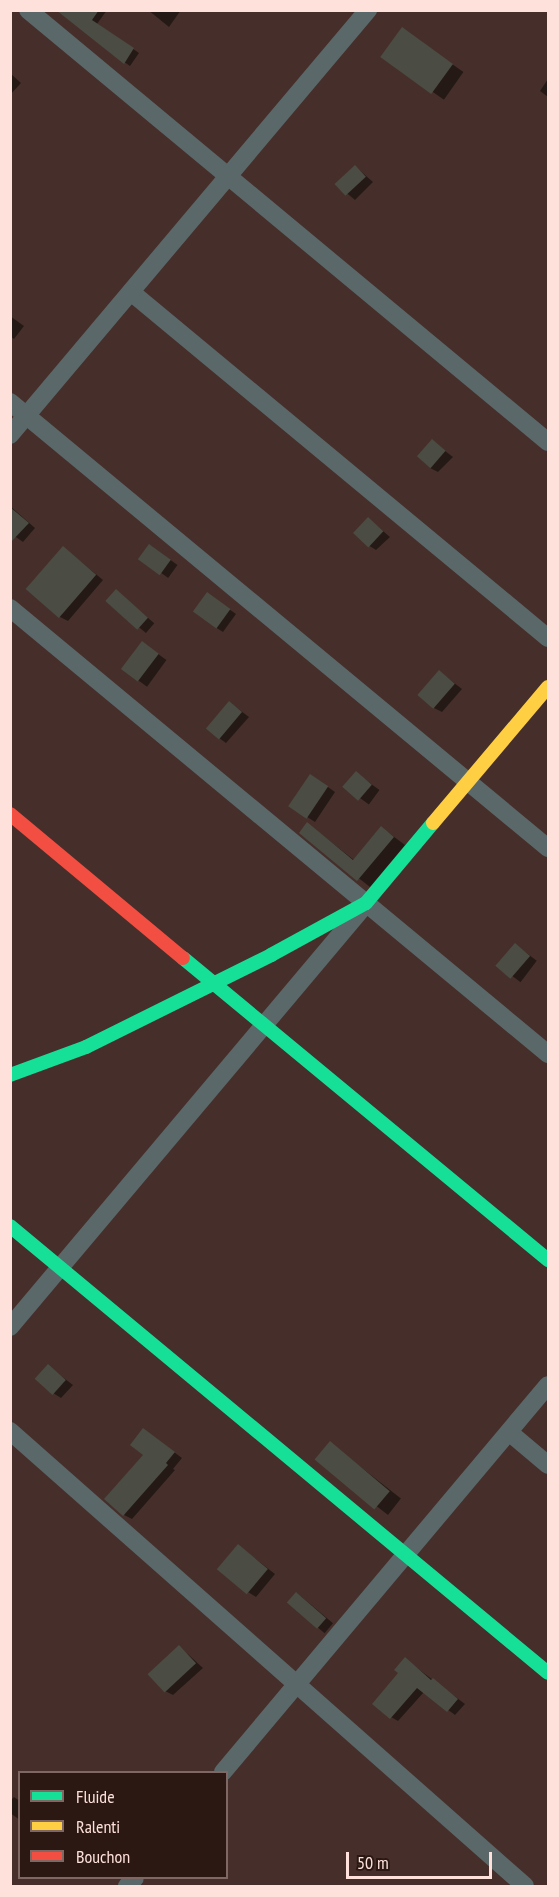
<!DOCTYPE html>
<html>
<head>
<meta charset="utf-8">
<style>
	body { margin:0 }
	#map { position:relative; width:559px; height:1897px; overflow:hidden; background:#462f2a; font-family:"PT Sans Narrow",sans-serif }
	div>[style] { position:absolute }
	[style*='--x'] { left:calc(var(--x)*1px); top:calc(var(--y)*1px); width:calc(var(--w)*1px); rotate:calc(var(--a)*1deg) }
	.shadow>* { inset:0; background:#0007; transform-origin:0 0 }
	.building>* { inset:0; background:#4b4c43; transform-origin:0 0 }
	.street>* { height:18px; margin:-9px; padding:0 9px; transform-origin:9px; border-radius:9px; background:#5b686a }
	.fast>* { height:14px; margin:-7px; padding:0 7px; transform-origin:7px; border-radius:7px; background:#16e098 }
	.slow>* { height:14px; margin:-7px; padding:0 7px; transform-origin:7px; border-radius:7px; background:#ffcf43 }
	.jam>* { height:14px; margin:-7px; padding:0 7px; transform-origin:7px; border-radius:7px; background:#f24e42 }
	span { translate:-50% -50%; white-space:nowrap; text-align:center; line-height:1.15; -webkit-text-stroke:5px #2b1813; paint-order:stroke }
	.frame { position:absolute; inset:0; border:12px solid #fde1da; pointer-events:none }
	.legend { position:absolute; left:18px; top:1771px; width:210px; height:108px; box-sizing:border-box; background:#2b1813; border:2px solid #7f6863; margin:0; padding:8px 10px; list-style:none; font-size:18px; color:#fde1da }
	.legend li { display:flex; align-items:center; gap:12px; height:30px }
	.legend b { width:30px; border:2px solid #7f6863 }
	.scale { position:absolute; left:346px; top:1852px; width:146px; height:27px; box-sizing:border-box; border:3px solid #fde1da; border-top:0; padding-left:8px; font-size:18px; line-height:21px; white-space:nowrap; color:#fde1da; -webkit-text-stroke:4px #2b1813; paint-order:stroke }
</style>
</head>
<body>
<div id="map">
	<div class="shadow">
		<i style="clip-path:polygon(82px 10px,107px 10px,97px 24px,139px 53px,130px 66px,108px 51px,110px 48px)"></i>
		<i style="clip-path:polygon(148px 10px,181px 10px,169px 27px)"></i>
		<i style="left:402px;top:29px;width:75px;height:34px;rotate:35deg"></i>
		<i style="clip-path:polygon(10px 73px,21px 83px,10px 95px)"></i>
		<i style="clip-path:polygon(548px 79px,548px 97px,540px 91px)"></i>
		<i style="clip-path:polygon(356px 167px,373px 182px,355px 200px,337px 185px)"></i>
		<i style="clip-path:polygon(10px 316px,24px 326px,14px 339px,10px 336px)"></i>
		<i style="clip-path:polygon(432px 441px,453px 457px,438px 472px,430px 468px)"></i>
		<i style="clip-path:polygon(10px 506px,35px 528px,23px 542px,10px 533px)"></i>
		<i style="clip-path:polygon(369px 519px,390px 537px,376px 550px,368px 545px)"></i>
		<i style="left:150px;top:545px;width:34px;height:16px;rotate:36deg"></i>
		<i style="clip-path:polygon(64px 548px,103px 580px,68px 621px,60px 617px)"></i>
		<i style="left:116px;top:591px;width:50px;height:13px;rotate:40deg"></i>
		<i style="clip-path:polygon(208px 594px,236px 614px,223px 632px,215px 627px)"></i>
		<i style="left:143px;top:643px;width:29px;height:33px;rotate:36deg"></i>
		<i style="clip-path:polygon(440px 672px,462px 689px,442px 712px,434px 708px)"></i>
		<i style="clip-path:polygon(229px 702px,249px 717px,226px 743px,219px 738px)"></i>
		<i style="left:356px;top:773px;width:29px;height:18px;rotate:36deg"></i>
		<i style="clip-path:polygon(318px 780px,335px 792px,315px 822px,290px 806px)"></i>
		<i style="clip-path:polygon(308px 824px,354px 860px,381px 827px,405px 845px,370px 887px,301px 833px)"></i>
		<i style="left:516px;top:945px;width:26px;height:27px;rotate:37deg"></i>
		<i style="clip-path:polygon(48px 1366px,73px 1385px,61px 1398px,53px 1393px)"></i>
		<i style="clip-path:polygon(151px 1435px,182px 1458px,173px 1469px,175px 1470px,132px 1519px,124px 1515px)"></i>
		<i style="left:330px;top:1443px;width:90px;height:21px;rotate:38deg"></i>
		<i style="clip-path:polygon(239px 1546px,275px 1574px,256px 1597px,248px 1592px)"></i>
		<i style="left:297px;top:1593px;width:47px;height:13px;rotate:40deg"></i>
		<i style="clip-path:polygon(179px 1646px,203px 1668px,173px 1695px,165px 1691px)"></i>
		<i style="clip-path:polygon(405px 1659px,465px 1704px,455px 1715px,424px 1692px,398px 1721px,391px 1717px)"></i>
		<i style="clip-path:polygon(14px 1797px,20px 1801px,20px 1820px,10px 1813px,10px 1801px)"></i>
	</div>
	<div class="building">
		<i style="clip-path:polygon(56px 10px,99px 10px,92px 20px,134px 48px,124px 64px)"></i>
		<i style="left:402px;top:27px;width:63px;height:37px;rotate:36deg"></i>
		<i style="left:355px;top:165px;width:16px;height:28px;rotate:47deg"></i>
		<i style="left:432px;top:439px;width:18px;height:23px;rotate:41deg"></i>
		<i style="clip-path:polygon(10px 507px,29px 523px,10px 543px)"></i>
		<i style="left:368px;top:517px;width:21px;height:22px;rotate:43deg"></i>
		<i style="left:149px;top:544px;width:27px;height:19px;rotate:36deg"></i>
		<i style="left:63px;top:546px;width:44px;height:57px;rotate:41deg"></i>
		<i style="left:116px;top:589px;width:43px;height:16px;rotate:42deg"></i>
		<i style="left:207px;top:592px;width:29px;height:24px;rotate:36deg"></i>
		<i style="left:142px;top:641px;width:21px;height:35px;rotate:37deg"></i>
		<i style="left:439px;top:670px;width:21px;height:33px;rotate:41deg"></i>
		<i style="left:229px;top:701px;width:17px;height:36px;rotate:40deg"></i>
		<i style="left:356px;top:771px;width:21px;height:21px;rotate:41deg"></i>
		<i style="left:310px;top:774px;width:22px;height:39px;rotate:34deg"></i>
		<i style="clip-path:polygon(307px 822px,353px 860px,381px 826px,394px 837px,357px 881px,299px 833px)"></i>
		<i style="left:515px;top:943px;width:20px;height:30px;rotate:41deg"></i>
		<i style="left:48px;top:1364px;width:24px;height:20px;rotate:42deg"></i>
		<i style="clip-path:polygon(143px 1428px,175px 1452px,166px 1463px,168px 1465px,123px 1516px,104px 1499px,143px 1455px,130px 1445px)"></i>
		<i style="left:330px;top:1441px;width:78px;height:24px;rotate:40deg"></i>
		<i style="left:238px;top:1544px;width:39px;height:33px;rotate:40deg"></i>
		<i style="left:296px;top:1592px;width:40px;height:14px;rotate:41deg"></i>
		<i style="left:179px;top:1645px;width:25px;height:43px;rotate:47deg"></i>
		<i style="clip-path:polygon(405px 1657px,431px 1680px,433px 1678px,458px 1699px,447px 1712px,417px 1688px,390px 1719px,372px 1704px,398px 1673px,394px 1670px)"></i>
	</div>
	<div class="street">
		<i style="--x:28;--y:10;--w:676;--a:39.72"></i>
		<i style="--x:131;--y:292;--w:542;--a:39.68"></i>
		<i style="--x:10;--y:402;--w:699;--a:39.66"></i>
		<i style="--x:10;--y:435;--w:556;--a:-49.89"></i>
		<i style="--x:10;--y:608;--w:699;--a:39.66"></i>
		<i style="--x:10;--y:1327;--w:544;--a:-49.92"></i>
		<i style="--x:10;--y:1431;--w:687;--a:41.46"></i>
		<i style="--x:509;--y:1432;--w:51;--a:40.2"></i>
		<i style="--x:223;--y:1772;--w:505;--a:-49.98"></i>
		<i style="--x:127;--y:1886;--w:11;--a:-45"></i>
	</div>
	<div class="fast">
		<i style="--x:183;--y:958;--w:474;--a:39.6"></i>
		<i style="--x:10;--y:1075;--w:81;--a:-20.2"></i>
		<i style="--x:86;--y:1047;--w:207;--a:-26.4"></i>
		<i style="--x:271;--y:955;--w:108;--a:-28.7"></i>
		<i style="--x:366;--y:903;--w:104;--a:-50.1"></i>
		<i style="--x:10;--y:1226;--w:699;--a:39.72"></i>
	</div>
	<div class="slow">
		<i style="--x:433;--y:823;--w:178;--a:-49.8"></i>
	</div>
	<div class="jam">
		<i style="--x:10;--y:814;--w:225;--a:39.8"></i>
	</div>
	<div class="frame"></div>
	<ul class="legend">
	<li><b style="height:8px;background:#16e098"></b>Fluide</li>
	<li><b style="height:8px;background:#ffcf43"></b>Ralenti</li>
	<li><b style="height:8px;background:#f24e42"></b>Bouchon</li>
	</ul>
	<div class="scale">50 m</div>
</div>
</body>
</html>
